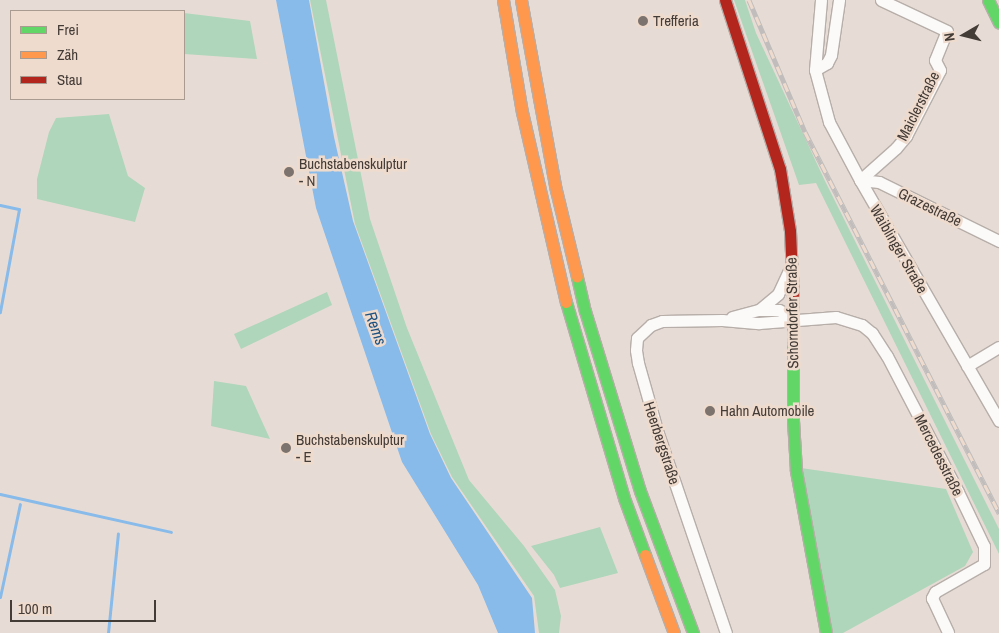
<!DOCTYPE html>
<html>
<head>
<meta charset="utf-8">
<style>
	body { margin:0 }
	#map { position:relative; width:999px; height:633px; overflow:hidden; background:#e7dcd5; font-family:"Archivo Narrow",sans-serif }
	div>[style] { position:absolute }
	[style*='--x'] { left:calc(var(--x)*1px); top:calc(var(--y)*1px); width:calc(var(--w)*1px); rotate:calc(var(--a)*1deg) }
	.green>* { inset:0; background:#afd6bb }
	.water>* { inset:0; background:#88baea }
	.stream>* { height:3px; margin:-1.5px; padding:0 1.5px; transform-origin:1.5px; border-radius:1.5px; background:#88baea }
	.roads { filter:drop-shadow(1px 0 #b7aea9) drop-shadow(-1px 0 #b7aea9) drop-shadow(0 1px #b7aea9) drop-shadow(0 -1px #b7aea9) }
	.street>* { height:11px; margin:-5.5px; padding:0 5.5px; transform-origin:5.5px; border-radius:5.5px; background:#fbfaf9 }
	.fast>* { height:11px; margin:-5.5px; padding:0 5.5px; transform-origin:5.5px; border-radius:5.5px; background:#63d668 }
	.slow>* { height:11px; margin:-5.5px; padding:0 5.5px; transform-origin:5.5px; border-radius:5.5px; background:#ff974d }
	.jam>* { height:11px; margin:-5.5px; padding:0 5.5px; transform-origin:5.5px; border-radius:5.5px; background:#b3261e }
	.rail>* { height:5px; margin-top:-2.5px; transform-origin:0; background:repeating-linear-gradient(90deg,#efdbcd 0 9px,#c0bdbc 0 18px); box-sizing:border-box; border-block:1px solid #c0bdbc }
	.dots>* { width:14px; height:14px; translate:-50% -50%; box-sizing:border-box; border:2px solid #efdbcd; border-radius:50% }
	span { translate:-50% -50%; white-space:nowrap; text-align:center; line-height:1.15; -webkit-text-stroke:5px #efdbcd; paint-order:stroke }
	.poi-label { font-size:15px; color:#433b36 }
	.left { translate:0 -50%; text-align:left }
	.street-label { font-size:15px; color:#433b36 }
	.water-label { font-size:16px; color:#1d5281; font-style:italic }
	.legend { position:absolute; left:10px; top:10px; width:175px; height:90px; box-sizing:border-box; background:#efdbcd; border:1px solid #aa9b91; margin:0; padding:6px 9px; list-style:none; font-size:15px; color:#433b36 }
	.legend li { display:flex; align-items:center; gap:10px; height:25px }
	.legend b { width:25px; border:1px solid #aa9b91 }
	.north { position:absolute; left:939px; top:10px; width:50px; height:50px; -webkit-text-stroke:4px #efdbcd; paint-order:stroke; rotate:262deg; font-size:14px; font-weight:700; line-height:20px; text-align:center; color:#433b36 }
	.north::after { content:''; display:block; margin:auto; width:18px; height:22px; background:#433b36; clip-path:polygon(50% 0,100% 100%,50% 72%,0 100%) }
	.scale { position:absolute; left:10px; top:600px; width:146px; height:22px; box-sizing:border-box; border:2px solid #433b36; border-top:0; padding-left:6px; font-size:15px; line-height:18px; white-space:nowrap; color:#433b36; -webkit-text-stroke:4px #efdbcd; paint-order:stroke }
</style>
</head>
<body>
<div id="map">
	<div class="green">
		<i style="clip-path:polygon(310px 0,326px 0,370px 219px,407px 328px,469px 480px,524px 546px,555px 590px,561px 616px,559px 633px,539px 633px,534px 596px,452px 477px,431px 434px,355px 224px)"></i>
		<i style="clip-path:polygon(734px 0,745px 0,756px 33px,825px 181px,999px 529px,999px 554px,816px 183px,799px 185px)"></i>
		<i style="clip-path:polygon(184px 13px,250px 21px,257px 59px,184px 54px)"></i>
		<i style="clip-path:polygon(109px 114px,128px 176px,145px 188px,135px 222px,37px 199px,37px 179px,49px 132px,56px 118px)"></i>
		<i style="clip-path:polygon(327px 292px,332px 305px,241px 349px,234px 334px)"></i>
		<i style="clip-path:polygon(214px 381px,246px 386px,270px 439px,211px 426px)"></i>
		<i style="clip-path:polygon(801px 468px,946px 489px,973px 552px,965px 566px,843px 633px,833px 633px)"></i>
		<i style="clip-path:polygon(600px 527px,618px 573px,560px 588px,554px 575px,531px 546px)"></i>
	</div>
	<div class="water">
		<i style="clip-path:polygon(276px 0,309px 0,334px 137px,353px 221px,430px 434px,451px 478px,532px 598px,535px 633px,498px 633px,478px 585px,402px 462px,316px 208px)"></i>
	</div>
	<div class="stream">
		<i style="--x:0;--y:205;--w:19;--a:12"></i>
		<i style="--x:19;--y:209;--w:105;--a:100.5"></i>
		<i style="--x:0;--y:494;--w:175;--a:12.5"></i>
		<i style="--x:0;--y:597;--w:95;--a:-77.9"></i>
		<i style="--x:108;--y:633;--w:100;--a:-84.3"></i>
	</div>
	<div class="roads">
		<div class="street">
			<i style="--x:821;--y:0;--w:70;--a:94.9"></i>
			<i style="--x:815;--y:70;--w:54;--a:74.9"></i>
			<i style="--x:829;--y:122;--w:66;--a:61.9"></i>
			<i style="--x:860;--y:180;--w:278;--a:60"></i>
			<i style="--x:815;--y:70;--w:14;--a:-30"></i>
			<i style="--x:827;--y:63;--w:9;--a:-63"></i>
			<i style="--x:831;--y:55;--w:56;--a:-81.7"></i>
			<i style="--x:860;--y:180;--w:48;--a:-41.6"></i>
			<i style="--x:896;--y:148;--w:16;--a:-50"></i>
			<i style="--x:906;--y:136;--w:74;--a:-62.7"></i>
			<i style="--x:940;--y:70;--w:11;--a:-117"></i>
			<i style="--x:935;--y:60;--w:31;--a:-68"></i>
			<i style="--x:947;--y:31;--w:73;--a:-154.8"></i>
			<i style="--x:860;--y:180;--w:19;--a:6"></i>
			<i style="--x:879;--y:182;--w:134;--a:26.2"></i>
			<i style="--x:759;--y:310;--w:25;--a:-40"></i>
			<i style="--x:778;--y:294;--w:31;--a:-65"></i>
			<i style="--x:732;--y:317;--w:28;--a:-15"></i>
			<i style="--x:759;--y:310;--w:20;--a:0"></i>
			<i style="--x:779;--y:310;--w:17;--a:31"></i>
			<i style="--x:967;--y:366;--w:37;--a:-31"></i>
			<i style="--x:726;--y:633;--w:214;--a:-108.8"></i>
			<i style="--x:657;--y:430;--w:70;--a:-105.8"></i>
			<i style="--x:638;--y:363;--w:13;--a:-99"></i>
			<i style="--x:636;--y:350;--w:12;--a:-85"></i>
			<i style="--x:637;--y:338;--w:19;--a:-43"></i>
			<i style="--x:651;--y:325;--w:12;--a:-20"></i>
			<i style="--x:662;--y:321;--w:60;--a:-1"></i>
			<i style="--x:722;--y:320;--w:37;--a:5"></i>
			<i style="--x:759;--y:323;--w:77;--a:-4.5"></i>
			<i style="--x:836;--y:317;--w:27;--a:17"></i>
			<i style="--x:862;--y:325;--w:13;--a:39"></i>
			<i style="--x:872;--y:333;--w:27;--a:57"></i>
			<i style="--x:887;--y:356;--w:153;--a:62.4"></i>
			<i style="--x:958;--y:492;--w:60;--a:64.3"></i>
			<i style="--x:984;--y:546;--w:18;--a:90"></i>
			<i style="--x:984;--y:564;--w:56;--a:150.3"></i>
			<i style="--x:935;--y:592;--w:7;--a:117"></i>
			<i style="--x:932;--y:598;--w:38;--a:65"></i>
		</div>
		<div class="fast">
			<i style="--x:988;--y:0;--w:25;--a:64"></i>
			<i style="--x:577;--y:277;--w:35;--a:77"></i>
			<i style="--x:585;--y:311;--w:188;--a:73"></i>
			<i style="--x:640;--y:491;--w:152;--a:69.5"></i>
			<i style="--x:793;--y:297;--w:123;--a:90"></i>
			<i style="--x:793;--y:420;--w:51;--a:86.6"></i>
			<i style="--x:796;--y:471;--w:165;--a:79.5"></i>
			<i style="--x:566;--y:302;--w:204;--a:73.5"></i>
			<i style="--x:624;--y:498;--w:61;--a:69.8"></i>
		</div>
		<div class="slow">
			<i style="--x:503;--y:0;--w:114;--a:80.4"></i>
			<i style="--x:522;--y:112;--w:195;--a:77"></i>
			<i style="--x:521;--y:0;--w:193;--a:79.6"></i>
			<i style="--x:556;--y:190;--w:89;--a:76.4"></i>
			<i style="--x:645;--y:555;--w:83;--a:69.6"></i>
		</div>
		<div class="jam">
			<i style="--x:725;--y:0;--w:178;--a:72"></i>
			<i style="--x:780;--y:169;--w:63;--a:80.8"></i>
			<i style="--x:790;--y:231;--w:66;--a:87.4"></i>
		</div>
	</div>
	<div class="rail">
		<i style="--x:749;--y:0;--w:143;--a:67"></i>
		<i style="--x:805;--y:132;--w:428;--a:63"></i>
	</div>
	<div class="dots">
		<i style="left:643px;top:21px;background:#7c736e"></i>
		<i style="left:289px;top:172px;background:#7c736e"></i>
		<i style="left:710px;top:411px;background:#7c736e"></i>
		<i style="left:286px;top:448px;background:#7c736e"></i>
	</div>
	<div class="poi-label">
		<span class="left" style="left:653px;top:21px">Trefferia</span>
		<span class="left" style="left:299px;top:172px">Buchstabenskulptur<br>- N</span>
		<span class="left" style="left:720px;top:411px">Hahn Automobile</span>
		<span class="left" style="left:296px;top:448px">Buchstabenskulptur<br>- E</span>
	</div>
	<div class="street-label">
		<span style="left:918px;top:106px;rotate:-63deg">Maiclerstraße</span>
		<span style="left:930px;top:207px;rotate:26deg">Grazestraße</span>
		<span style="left:899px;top:249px;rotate:60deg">Waiblinger Straße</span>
		<span style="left:792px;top:313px;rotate:-91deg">Schorndorfer Straße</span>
		<span style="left:662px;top:443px;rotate:72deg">Heerbergstraße</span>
		<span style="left:939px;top:455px;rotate:63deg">Mercedesstraße</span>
	</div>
	<div class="water-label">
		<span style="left:376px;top:328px;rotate:70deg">Rems</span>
	</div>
	<ul class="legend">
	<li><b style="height:6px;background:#63d668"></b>Frei</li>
	<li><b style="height:6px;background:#ff974d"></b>Zäh</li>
	<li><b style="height:6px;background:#b3261e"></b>Stau</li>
	</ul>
	<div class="north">N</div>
	<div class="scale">100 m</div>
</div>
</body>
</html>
